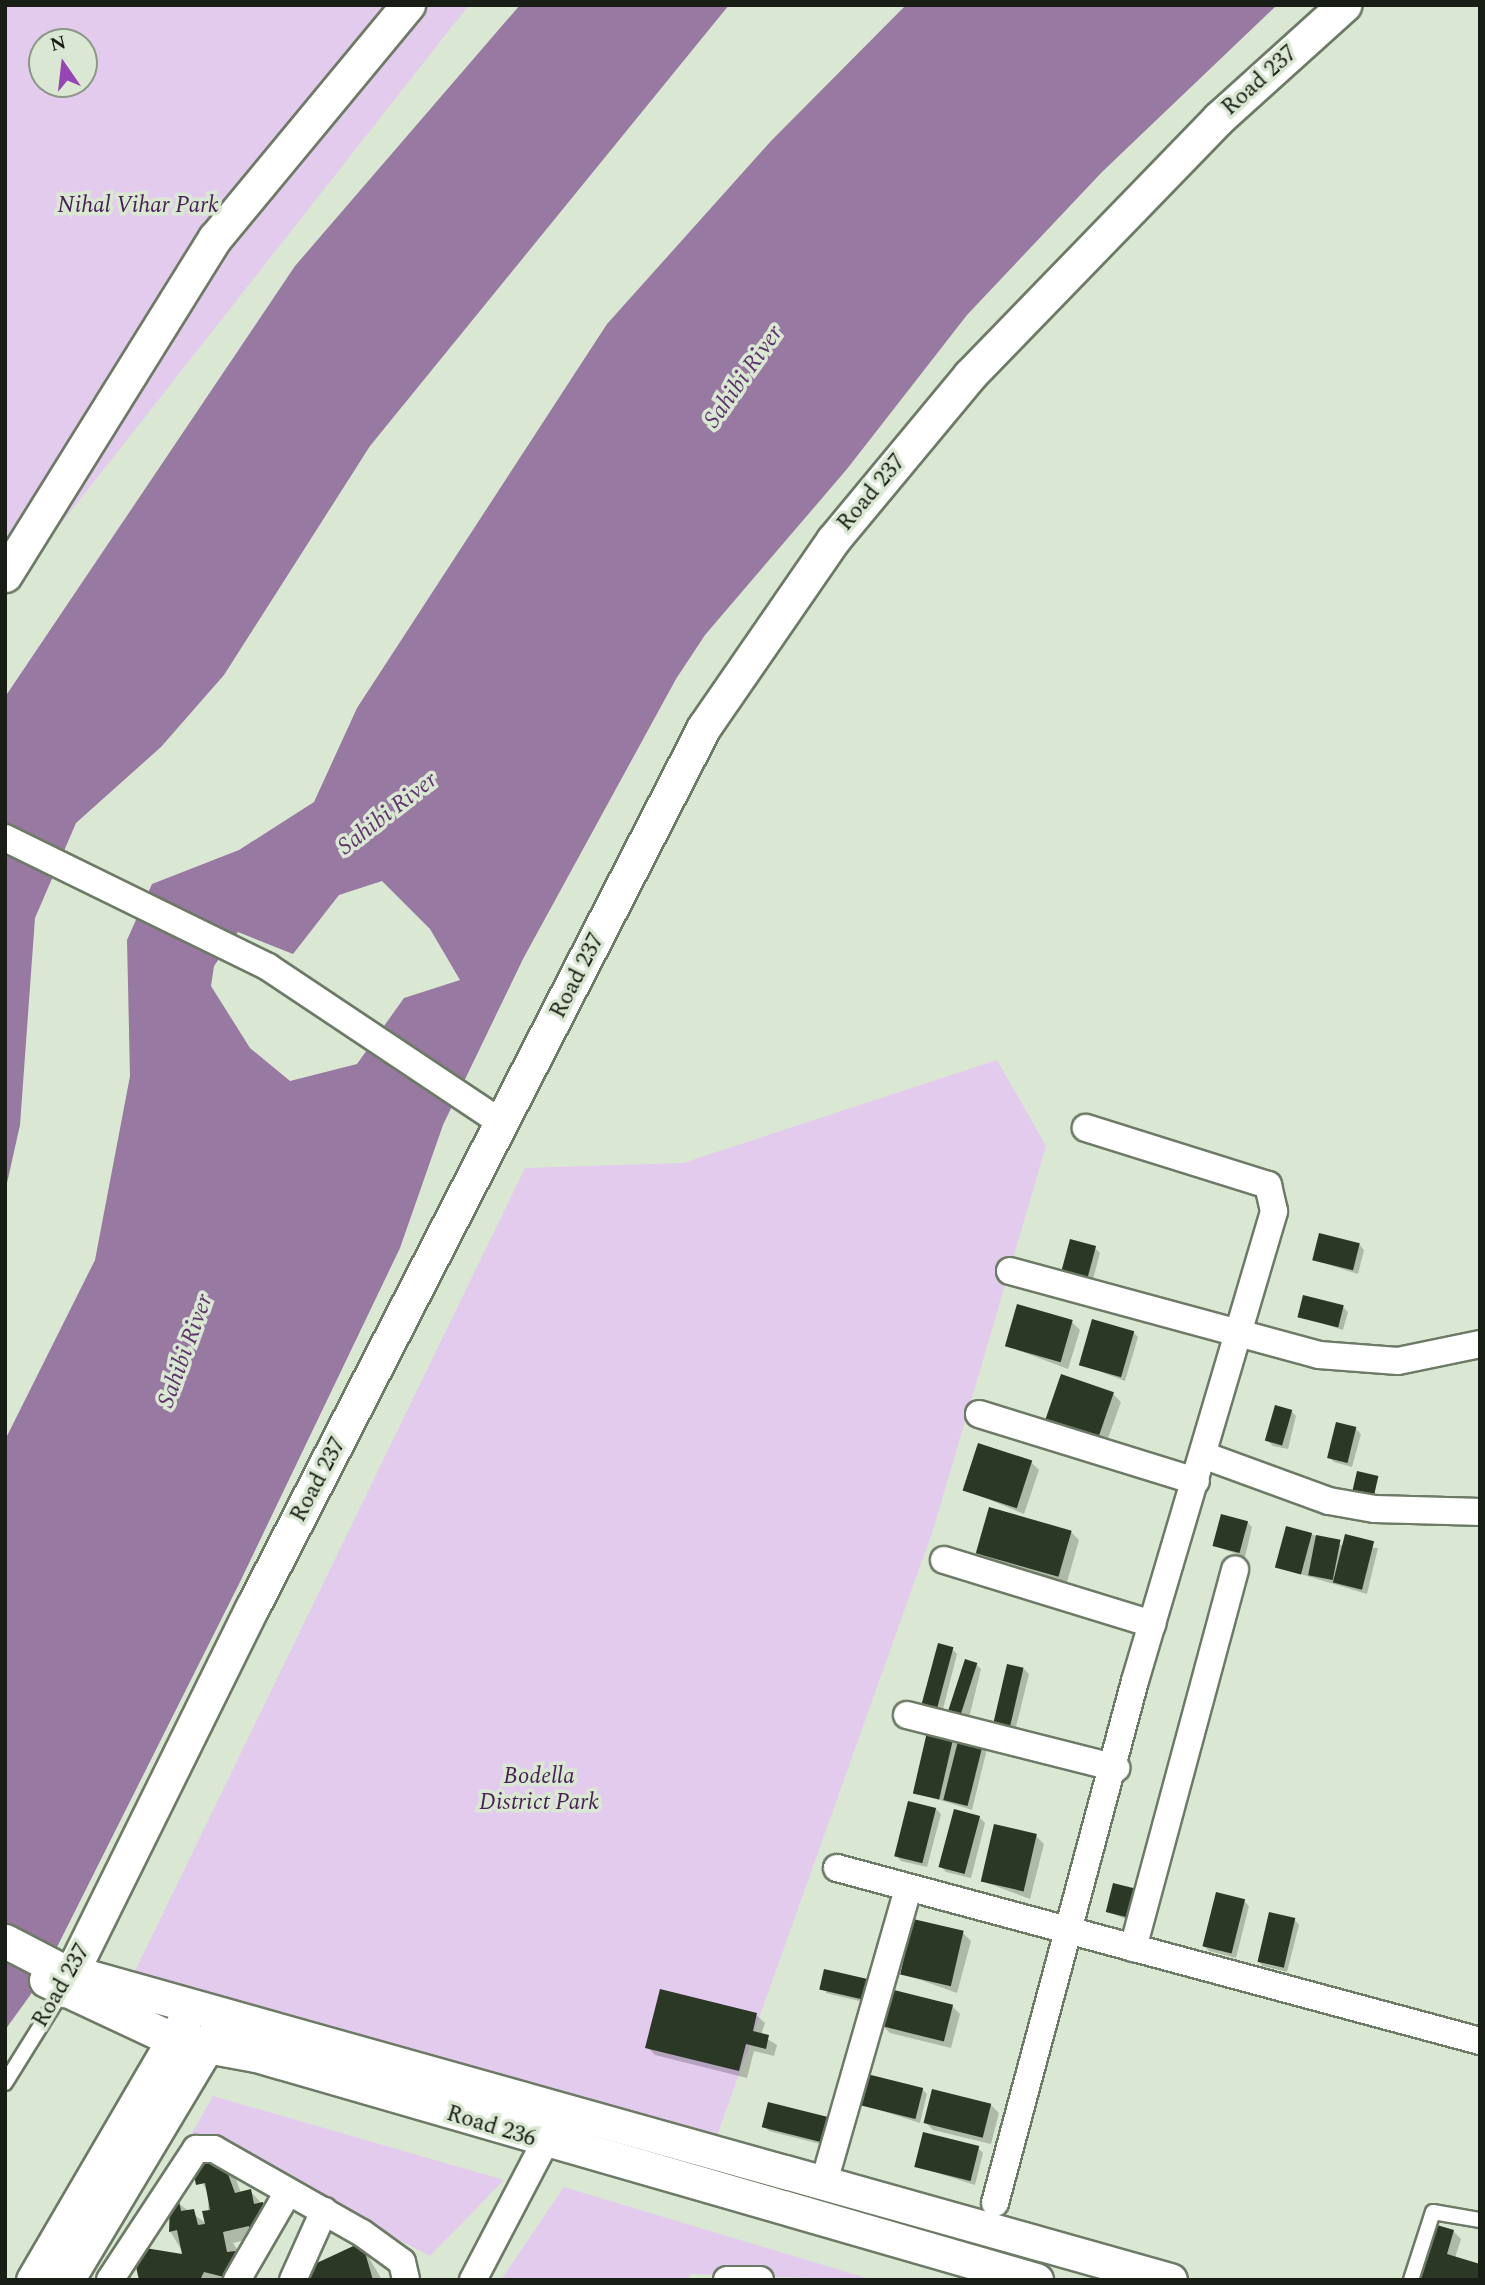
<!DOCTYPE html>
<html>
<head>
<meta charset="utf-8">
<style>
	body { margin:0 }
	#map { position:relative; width:1485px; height:2285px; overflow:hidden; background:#dae8d3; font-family:Spectral,serif }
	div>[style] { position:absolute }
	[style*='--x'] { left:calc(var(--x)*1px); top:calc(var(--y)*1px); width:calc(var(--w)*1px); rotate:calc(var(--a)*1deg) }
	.green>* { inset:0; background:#e3cbed }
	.water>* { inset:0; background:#9779a2 }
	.shadow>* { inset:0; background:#0003 }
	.building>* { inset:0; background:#2c3826; transform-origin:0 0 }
	.roads { filter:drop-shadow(2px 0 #6d7a66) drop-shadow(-2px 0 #6d7a66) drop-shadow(0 2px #6d7a66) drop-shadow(0 -2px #6d7a66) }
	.service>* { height:14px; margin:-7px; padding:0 7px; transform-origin:7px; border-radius:7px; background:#fff }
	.minor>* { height:26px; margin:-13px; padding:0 13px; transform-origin:13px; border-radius:13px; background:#fff }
	.tertiary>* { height:33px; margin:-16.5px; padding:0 16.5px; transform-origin:16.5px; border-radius:16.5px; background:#fff }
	span { translate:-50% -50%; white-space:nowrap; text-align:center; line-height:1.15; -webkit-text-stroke:7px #dae8d3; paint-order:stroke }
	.street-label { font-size:23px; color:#181d15 }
	.park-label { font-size:23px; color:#471f55; font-style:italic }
	.water-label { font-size:24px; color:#5e366d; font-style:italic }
	.frame { position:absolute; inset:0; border:7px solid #181d15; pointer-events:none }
	.north { position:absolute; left:28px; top:28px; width:70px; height:70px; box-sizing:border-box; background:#dae8d3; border:2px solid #8c9787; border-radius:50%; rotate:346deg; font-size:19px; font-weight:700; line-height:28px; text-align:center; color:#181d15 }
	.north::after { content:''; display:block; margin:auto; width:24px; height:32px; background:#9745b4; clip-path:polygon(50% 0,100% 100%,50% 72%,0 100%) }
</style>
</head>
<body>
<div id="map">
	<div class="green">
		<i style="clip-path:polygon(evenodd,5px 5px,469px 5px,5px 595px,5px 5px,42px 42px,84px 42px,84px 84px,42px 84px,42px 42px)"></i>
		<i style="clip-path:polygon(997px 1060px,1046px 1146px,933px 1530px,717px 2136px,135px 1971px,525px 1168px,683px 1163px)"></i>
		<i style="clip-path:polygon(213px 2096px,504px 2180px,430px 2256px,192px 2133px)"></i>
		<i style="clip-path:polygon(564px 2187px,873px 2280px,691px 2274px,687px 2280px,501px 2280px)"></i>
	</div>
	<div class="water">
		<i style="clip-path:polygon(520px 5px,729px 5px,370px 446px,224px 675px,161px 747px,76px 823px,35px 918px,20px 1125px,5px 1192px,5px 697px,295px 266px)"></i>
		<i style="clip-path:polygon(evenodd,906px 5px,1277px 5px,1102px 172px,967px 315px,847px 469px,705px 635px,676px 679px,523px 959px,443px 1125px,400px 1248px,239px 1584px,39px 1983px,5px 2030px,5px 1440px,95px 1260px,130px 1076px,127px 940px,152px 884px,239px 850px,314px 802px,357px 708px,607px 324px,771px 141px,906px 5px,382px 881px,430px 929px,460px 980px,404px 998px,357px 1064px,290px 1081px,250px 1048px,211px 986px,214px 966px,238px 932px,293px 954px,339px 895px,382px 881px)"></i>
	</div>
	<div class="shadow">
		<i style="clip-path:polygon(1359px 1244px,1364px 1250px,1358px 1274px,1314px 1260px)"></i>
		<i style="clip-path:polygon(1095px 1248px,1100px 1253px,1092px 1283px,1068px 1277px)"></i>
		<i style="clip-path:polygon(1343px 1307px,1348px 1312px,1343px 1330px,1300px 1316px)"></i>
		<i style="clip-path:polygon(1072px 1322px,1080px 1330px,1068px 1369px,1007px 1346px)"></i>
		<i style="clip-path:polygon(1133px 1332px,1138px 1337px,1125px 1381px,1080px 1364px)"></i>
		<i style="clip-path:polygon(1113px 1394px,1121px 1402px,1106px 1444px,1047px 1419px)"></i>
		<i style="clip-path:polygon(1291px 1411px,1296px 1416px,1288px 1449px,1273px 1446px,1268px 1441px)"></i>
		<i style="clip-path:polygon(1356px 1429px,1361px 1434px,1352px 1467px,1334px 1462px,1329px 1457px)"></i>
		<i style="clip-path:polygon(1031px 1462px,1039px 1470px,1024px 1514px,964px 1489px)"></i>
		<i style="clip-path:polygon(1377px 1478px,1374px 1498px,1356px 1494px)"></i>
		<i style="clip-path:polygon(1247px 1522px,1252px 1527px,1245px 1557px,1215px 1546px)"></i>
		<i style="clip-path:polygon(1071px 1532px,1079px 1540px,1067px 1582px,986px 1560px,978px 1552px)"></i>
		<i style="clip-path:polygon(1311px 1534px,1344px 1546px,1378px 1548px,1367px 1594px,1277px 1567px)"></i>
		<i style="clip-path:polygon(952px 1649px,957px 1654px,942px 1713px,929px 1709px,924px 1704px)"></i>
		<i style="clip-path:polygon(976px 1664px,981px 1669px,968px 1722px,958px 1719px)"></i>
		<i style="clip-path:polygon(1024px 1669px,1029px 1674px,1015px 1731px,999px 1727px,994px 1722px)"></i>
		<i style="clip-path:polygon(952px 1739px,987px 1749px,972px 1810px,914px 1792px)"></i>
		<i style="clip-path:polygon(936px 1809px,941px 1814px,927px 1867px,901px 1861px,896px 1856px)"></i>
		<i style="clip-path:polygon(980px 1818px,985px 1823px,971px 1878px,946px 1872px,941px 1867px)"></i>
		<i style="clip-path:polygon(1036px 1836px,1044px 1844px,1030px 1899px,982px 1881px)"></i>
		<i style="clip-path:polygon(1141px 1892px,1139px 1924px,1108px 1912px)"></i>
		<i style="clip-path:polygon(1244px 1901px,1249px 1906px,1236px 1958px,1209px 1951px,1204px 1946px)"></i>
		<i style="clip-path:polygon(1294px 1919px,1299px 1925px,1287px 1972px,1263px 1966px,1258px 1961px)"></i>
		<i style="clip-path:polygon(963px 1933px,971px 1941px,957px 1993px,901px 1973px)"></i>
		<i style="clip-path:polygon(826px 1971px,872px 2004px,826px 1993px)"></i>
		<i style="clip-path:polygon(952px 2006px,960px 2014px,951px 2048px,890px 2033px,882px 2025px)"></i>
		<i style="clip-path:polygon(756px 2015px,765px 2023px,761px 2035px,777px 2045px,774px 2056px,754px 2051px,747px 2078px,655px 2055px,647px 2047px)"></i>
		<i style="clip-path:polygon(922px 2089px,927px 2094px,920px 2123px,857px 2103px)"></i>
		<i style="clip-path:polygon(769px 2104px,836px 2148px,769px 2131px,764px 2126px)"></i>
		<i style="clip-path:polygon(991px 2105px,999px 2113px,991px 2144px,933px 2130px,925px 2122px)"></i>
		<i style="clip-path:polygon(978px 2148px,983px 2153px,975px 2185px,916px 2166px)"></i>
		<i style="clip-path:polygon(194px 2167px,233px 2171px,241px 2193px,250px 2191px,273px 2215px,254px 2238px,233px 2243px,246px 2263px,246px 2280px,141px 2280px,141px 2248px,185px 2256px,170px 2231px,178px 2203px,207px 2224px,209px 2195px)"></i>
		<i style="clip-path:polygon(1453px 2231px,1461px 2239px,1455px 2258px,1414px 2280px)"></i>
		<i style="clip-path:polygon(361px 2244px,382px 2280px,314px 2280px)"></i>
	</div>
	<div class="building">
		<i style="left:1319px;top:1233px;width:42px;height:28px;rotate:14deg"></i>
		<i style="left:1070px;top:1239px;width:27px;height:34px;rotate:15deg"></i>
		<i style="left:1303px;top:1295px;width:42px;height:23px;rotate:14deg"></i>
		<i style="left:1017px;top:1304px;width:58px;height:44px;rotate:16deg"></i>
		<i style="left:1092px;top:1319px;width:44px;height:48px;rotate:16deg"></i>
		<i style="left:1061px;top:1374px;width:56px;height:48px;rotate:19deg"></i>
		<i style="left:1275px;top:1405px;width:18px;height:37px;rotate:16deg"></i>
		<i style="left:1336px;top:1422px;width:21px;height:37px;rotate:14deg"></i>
		<i style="left:978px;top:1443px;width:57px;height:50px;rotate:18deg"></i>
		<i style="left:1357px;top:1471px;width:22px;height:22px;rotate:13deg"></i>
		<i style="left:989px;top:1507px;width:86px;height:48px;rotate:16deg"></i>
		<i style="left:1221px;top:1514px;width:28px;height:33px;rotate:15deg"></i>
		<i style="left:1286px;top:1526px;width:27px;height:43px;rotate:15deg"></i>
		<i style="left:1345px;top:1534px;width:30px;height:50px;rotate:14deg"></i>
		<i style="left:1316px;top:1535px;width:25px;height:41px;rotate:11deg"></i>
		<i style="left:938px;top:1643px;width:16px;height:64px;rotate:15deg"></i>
		<i style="left:965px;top:1659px;width:13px;height:58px;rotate:18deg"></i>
		<i style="left:1007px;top:1664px;width:17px;height:60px;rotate:13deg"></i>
		<i style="left:927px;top:1732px;width:27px;height:63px;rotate:13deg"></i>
		<i style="left:959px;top:1737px;width:25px;height:65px;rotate:14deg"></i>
		<i style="left:908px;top:1801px;width:29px;height:57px;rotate:14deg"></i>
		<i style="left:954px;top:1809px;width:27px;height:60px;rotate:15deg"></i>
		<i style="left:994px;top:1824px;width:44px;height:59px;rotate:13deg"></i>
		<i style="left:1113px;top:1883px;width:30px;height:30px;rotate:14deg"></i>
		<i style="left:1216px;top:1892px;width:30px;height:56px;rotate:14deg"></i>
		<i style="left:1269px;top:1912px;width:27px;height:51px;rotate:13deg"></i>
		<i style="left:913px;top:1919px;width:52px;height:57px;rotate:13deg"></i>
		<i style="left:824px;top:1969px;width:49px;height:21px;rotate:13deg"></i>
		<i style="clip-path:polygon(660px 1989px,757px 2013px,753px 2031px,769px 2035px,766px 2049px,746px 2044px,739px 2071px,645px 2048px)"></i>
		<i style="left:890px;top:1989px;width:65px;height:38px;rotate:14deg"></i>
		<i style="left:863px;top:2073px;width:62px;height:32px;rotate:14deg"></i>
		<i style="left:932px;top:2089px;width:61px;height:35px;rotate:14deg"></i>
		<i style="left:768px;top:2102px;width:71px;height:26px;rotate:14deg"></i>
		<i style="left:923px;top:2132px;width:58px;height:36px;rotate:14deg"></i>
		<i style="clip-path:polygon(197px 2155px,222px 2158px,235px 2193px,251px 2189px,254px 2204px,263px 2202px,267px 2224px,251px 2238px,249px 2226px,223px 2232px,227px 2252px,236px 2251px,236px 2280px,204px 2272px,200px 2280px,139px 2280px,134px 2258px,141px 2257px,139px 2247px,182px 2254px,177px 2230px,169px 2232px,170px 2203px,179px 2201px,181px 2211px,194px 2209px,198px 2225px,205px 2224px,202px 2211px,210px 2210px,205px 2183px,196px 2185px,192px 2165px)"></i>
		<i style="clip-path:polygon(1430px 2223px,1454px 2230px,1447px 2254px,1480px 2264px,1480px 2280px,1413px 2280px)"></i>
		<i style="clip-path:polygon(362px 2242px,373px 2280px,311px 2280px,306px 2268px)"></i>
	</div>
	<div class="roads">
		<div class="service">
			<i style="--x:5;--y:2083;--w:110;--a:-58.1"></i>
			<i style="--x:1411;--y:2280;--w:71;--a:-72.1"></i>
			<i style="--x:1433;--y:2212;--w:48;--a:9.7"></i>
		</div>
		<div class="minor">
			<i style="--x:5;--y:838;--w:293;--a:26.1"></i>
			<i style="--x:268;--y:967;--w:283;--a:33.7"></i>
			<i style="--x:1010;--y:1271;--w:320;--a:15.2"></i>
			<i style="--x:1319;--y:1355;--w:79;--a:4.3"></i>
			<i style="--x:1398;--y:1361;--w:84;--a:-11.7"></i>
			<i style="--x:979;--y:1414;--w:227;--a:17.2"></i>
			<i style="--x:1203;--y:1455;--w:134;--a:20.1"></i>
			<i style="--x:1329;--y:1501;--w:47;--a:9.9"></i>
			<i style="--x:1375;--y:1509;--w:105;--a:1.6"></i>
			<i style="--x:944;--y:1560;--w:218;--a:17.1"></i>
			<i style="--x:907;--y:1715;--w:216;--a:14.2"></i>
			<i style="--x:837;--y:1868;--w:666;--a:15.06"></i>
			<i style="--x:1133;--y:1948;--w:392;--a:-74.9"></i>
			<i style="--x:824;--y:2182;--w:305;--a:-74"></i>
			<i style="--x:995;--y:2203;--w:540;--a:-74.99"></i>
			<i style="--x:1135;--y:1681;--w:490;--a:-73.5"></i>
			<i style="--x:1274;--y:1211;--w:27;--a:-103"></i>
			<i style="--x:1268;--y:1185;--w:191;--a:-162.6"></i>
			<i style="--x:110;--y:2280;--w:157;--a:-56.7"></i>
			<i style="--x:196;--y:2149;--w:18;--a:0"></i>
			<i style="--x:214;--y:2149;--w:170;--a:29.6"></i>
			<i style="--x:362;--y:2233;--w:49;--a:35.9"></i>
			<i style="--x:402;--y:2262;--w:18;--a:77"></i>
			<i style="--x:237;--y:2280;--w:102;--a:-59.9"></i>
			<i style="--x:293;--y:2280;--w:76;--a:-65.8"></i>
			<i style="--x:473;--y:2280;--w:177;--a:-62.4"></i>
			<i style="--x:727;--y:2280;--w:33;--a:0"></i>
		</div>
		<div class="tertiary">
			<i style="--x:5;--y:575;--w:397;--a:-58.1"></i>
			<i style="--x:215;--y:238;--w:303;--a:-50.4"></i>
			<i style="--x:5;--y:1941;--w:59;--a:27.4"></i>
			<i style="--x:57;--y:1968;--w:1156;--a:15.66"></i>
			<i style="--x:46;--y:1980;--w:141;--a:25.1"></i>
			<i style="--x:174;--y:2040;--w:83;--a:10.4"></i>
			<i style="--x:256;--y:2055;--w:812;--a:16.09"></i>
			<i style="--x:63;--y:1990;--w:428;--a:-63.7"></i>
			<i style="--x:253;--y:1606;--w:988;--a:-62.84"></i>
			<i style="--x:704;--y:727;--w:227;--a:-55.4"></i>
			<i style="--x:833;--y:540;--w:214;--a:-50.3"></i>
			<i style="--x:970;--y:375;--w:358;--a:-45.9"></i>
			<i style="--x:1219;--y:118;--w:169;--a:-42.1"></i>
			<i style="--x:33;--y:2280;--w:299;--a:-59.7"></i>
			<i style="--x:67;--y:2280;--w:290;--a:-59.1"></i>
		</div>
	</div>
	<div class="street-label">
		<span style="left:1260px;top:81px;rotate:-42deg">Road 237</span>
		<span style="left:872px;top:493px;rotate:-50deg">Road 237</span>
		<span style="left:578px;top:976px;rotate:-63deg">Road 237</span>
		<span style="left:319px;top:1480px;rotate:-62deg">Road 237</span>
		<span style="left:62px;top:1986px;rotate:-60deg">Road 237</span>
		<span style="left:491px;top:2127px;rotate:17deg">Road 236</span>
	</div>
	<div class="park-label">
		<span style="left:138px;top:206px">Nihal Vihar Park</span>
		<span style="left:539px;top:1790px">Bodella<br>District Park</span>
	</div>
	<div class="water-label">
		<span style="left:744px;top:377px;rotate:-55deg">Sahibi River</span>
		<span style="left:388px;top:814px;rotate:-38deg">Sahibi River</span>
		<span style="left:186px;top:1351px;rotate:-70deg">Sahibi River</span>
	</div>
	<div class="frame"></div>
	<div class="north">N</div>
</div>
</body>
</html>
